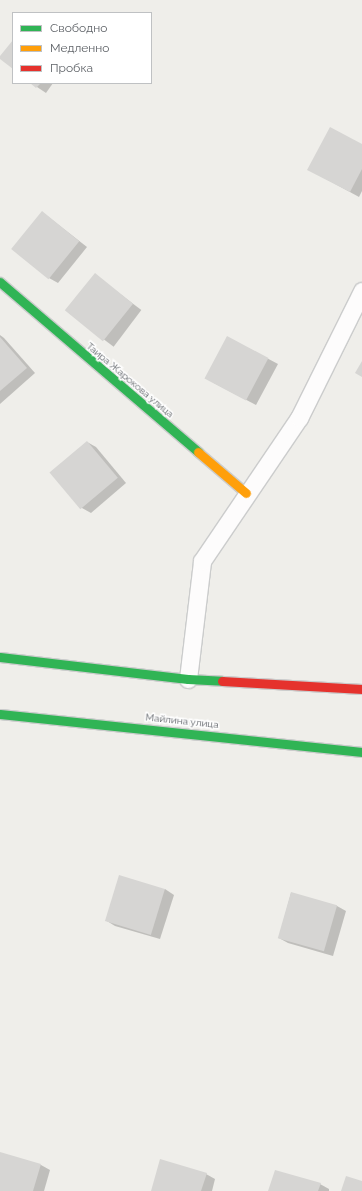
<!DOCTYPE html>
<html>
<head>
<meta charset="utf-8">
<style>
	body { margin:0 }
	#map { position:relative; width:362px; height:1191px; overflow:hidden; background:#efeeea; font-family:Raleway,sans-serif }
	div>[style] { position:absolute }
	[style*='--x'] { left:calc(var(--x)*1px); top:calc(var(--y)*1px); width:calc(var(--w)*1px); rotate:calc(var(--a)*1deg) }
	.shadow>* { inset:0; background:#0003; transform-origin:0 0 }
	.building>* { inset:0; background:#d6d5d3; transform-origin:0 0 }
	.roads { filter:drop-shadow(1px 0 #cbcccc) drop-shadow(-1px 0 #cbcccc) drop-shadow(0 1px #cbcccc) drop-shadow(0 -1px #cbcccc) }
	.lane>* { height:17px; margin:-8.5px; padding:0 8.5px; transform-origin:8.5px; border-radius:8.5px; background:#fdfcfc }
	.fast>* { height:9px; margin:-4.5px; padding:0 4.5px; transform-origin:4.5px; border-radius:4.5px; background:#30b455 }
	.slow>* { height:9px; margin:-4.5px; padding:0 4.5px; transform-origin:4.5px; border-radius:4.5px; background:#ff9f0a }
	.jam>* { height:9px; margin:-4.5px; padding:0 4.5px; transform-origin:4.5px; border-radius:4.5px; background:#e5322d }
	span { translate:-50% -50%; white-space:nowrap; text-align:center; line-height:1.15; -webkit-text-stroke:3px #fff; paint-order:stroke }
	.street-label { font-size:10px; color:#5f6368 }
	.legend { position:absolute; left:12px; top:12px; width:140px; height:72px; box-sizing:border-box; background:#fff; border:1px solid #bfc1c3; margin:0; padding:5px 7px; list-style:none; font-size:12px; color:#5f6368 }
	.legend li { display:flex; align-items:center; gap:8px; height:20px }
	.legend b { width:20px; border:1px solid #bfc1c3 }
</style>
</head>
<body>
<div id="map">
	<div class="shadow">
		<i style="clip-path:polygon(31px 83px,53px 83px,46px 93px)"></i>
		<i style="clip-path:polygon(362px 145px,362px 191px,359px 197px,317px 174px)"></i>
		<i style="clip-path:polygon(42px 212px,87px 247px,58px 283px,49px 278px)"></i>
		<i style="left:95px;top:275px;width:58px;height:46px;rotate:37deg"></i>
		<i style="clip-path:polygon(0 335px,4px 338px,35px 373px,0 404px)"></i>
		<i style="clip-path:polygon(227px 337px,278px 364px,256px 405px,214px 383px)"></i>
		<i style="clip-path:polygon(87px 442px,96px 447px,126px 483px,91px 513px,82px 508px)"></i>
		<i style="clip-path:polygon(165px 889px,174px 895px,160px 939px,115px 926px,107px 921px)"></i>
		<i style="clip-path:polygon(291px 893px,337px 906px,346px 911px,333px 956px,288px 943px,279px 938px)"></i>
		<i style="clip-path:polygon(0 1153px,41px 1165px,50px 1170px,44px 1191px,0 1191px)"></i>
		<i style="clip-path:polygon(206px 1174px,215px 1179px,212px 1191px,152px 1191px)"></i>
		<i style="clip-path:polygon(320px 1184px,329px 1189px,329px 1191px,269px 1191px)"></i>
	</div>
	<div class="building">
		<i style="clip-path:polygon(13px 40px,13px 69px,0 59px,0 56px)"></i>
		<i style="clip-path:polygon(30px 83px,41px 83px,36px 88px)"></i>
		<i style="clip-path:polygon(330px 127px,362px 144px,362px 169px,350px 192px,307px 170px)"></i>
		<i style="left:42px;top:211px;width:48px;height:49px;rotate:39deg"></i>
		<i style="left:95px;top:273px;width:49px;height:48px;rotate:39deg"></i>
		<i style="left:227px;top:336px;width:47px;height:48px;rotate:28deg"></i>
		<i style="clip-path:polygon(0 337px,27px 368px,0 391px)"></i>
		<i style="clip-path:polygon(362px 361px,362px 377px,355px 373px)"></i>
		<i style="left:87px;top:441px;width:48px;height:49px;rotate:50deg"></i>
		<i style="left:119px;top:875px;width:48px;height:48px;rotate:17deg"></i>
		<i style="left:291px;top:892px;width:48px;height:48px;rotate:16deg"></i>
		<i style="clip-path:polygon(0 1152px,41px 1164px,33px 1191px,0 1191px)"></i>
		<i style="clip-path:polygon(160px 1159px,207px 1173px,201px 1191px,151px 1191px)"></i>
		<i style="clip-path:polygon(275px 1170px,321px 1183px,318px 1191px,268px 1191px)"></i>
		<i style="clip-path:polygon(346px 1176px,362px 1181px,362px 1191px,341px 1191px)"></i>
	</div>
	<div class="roads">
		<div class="lane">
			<i style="--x:188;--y:679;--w:119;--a:-83.2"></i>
			<i style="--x:202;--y:561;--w:173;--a:-55.9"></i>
			<i style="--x:299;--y:418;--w:142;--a:-63.6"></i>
		</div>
		<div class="fast">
			<i style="--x:0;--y:282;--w:261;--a:40.6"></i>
			<i style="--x:0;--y:657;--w:189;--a:6.7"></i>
			<i style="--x:188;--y:679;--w:34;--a:3"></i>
			<i style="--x:0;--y:714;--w:364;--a:6"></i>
		</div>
		<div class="slow">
			<i style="--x:198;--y:452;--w:63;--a:40.5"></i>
		</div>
		<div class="jam">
			<i style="--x:222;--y:681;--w:140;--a:3.3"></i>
		</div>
	</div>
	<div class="street-label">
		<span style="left:130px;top:380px;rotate:40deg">Таира Жарокова улица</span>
		<span style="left:182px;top:721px;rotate:6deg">Майлина улица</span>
	</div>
	<ul class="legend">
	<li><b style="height:5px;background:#30b455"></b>Свободно</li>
	<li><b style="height:5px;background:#ff9f0a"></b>Медленно</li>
	<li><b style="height:5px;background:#e5322d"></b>Пробка</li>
	</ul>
</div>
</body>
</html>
